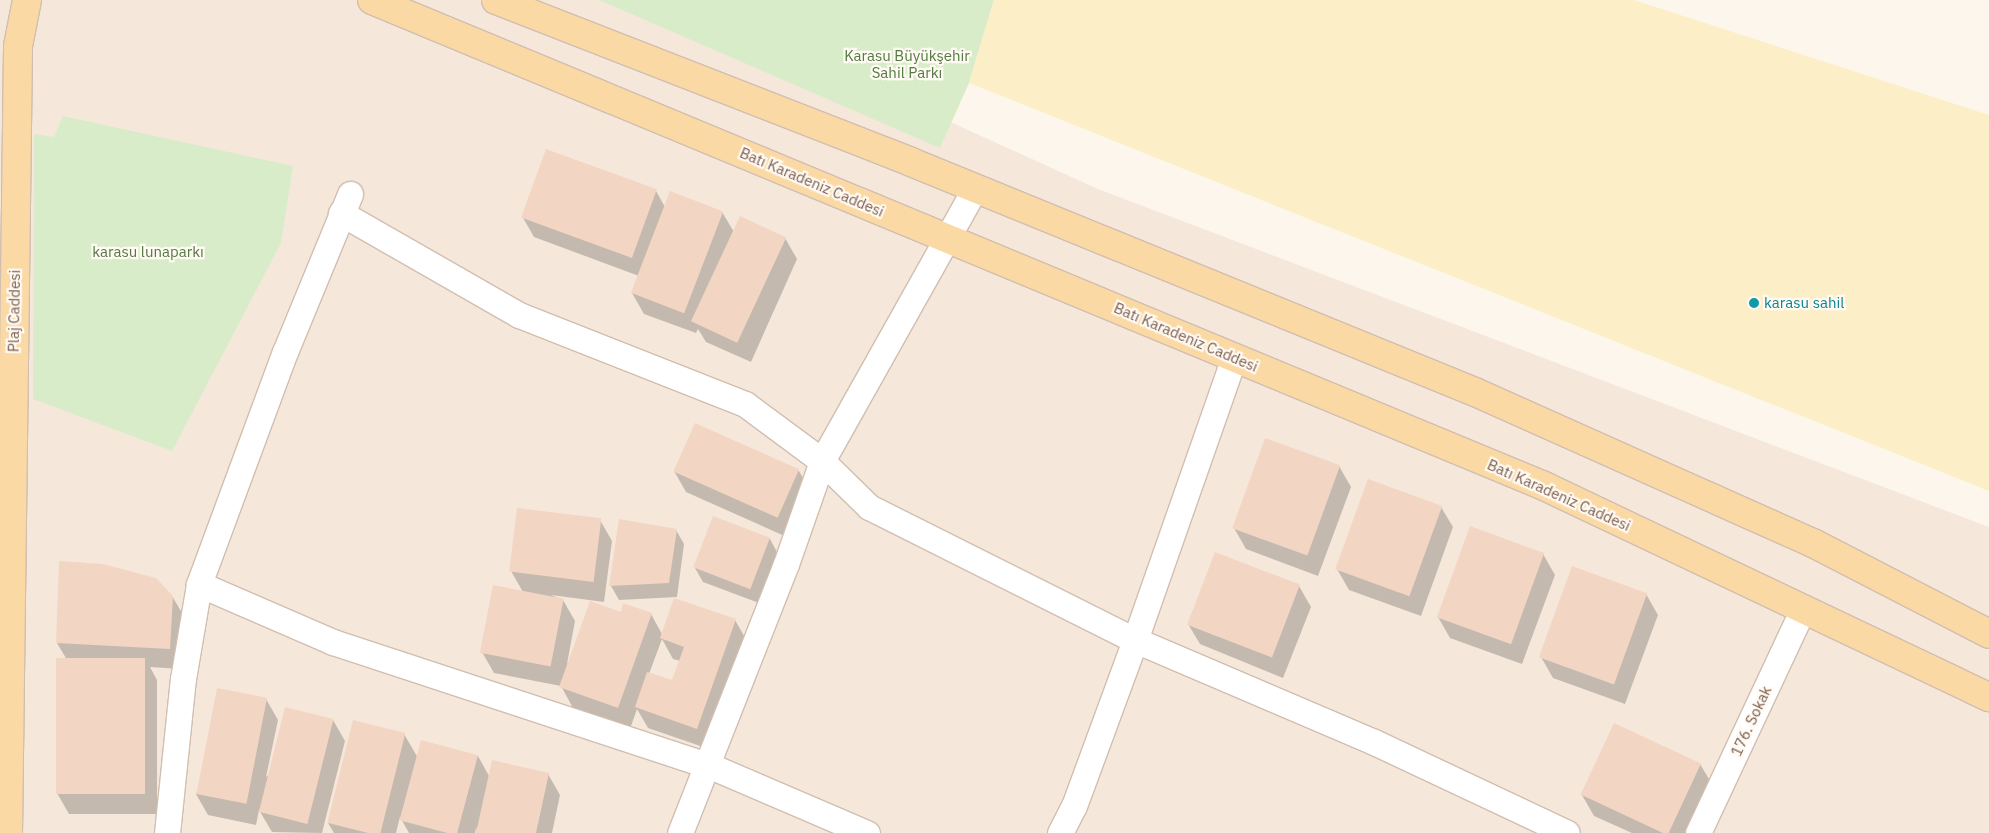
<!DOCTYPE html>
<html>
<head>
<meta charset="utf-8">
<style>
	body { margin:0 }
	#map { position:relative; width:1989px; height:833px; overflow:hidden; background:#fdf6ec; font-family:"IBM Plex Sans",sans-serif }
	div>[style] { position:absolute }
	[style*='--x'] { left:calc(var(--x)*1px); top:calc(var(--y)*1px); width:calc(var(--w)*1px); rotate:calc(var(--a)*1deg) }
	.residential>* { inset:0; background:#f5e8da }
	.green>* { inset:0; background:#d8ecc9 }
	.sand>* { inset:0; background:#fcefc7 }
	.shadow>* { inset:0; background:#0003 }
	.building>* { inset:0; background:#f3d5c3; transform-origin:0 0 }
	.roads { filter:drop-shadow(1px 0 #d1beb0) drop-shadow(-1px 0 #d1beb0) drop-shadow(0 1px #d1beb0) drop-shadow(0 -1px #d1beb0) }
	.street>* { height:25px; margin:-12.5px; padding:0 12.5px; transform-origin:12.5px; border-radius:12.5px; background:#fff }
	.primary>* { height:28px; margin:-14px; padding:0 14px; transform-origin:14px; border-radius:14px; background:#fbd9a5 }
	.dots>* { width:14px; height:14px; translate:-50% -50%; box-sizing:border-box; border:2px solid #fffaf3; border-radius:50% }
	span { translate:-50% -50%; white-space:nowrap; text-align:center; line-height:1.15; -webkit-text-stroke:4.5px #fffaf3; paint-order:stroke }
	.park-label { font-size:15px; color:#537a41 }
	.street-label { font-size:15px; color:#7a5c4d }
	.culture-label { font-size:15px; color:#0d838f }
	.left { translate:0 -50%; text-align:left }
</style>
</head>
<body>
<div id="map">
	<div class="residential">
		<i style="clip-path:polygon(0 0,682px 0,1098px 189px,1989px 527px,1989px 833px,0 833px)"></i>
	</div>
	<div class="green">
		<i style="clip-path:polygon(599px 0,994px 0,969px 83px,940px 148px)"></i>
		<i style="clip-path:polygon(63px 116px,293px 166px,281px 243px,172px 451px,33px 399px,34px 134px,54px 137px)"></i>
	</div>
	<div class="sand">
		<i style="clip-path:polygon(994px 0,1634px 0,1989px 115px,1989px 491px,969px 83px)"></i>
	</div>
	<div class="shadow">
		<i style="clip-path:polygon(656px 191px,665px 207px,722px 212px,734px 232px,785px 238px,797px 259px,751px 362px,706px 342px,698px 329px,696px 333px,644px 314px,632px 293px,639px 276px,534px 237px,522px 216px)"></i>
		<i style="clip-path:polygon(696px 425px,799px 471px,811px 492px,789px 538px,686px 492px,674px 471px)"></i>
		<i style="clip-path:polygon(1339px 466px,1351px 487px,1318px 576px,1246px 549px,1234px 528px)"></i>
		<i style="clip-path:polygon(1441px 507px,1453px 527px,1421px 616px,1349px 590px,1337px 569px)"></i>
		<i style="clip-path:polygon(714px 518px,770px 539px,778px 554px,759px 603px,703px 582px,695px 568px)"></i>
		<i style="clip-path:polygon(evenodd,600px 520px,612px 541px,604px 602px,551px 595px,563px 600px,575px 621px,567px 664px,621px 613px,651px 614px,662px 634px,735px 620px,747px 641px,709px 749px,648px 728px,637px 709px,630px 729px,573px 708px,561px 686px,494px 673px,482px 652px,523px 592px,511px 571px,600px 520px,662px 639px,673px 659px,680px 661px,673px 682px,649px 674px,662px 639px)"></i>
		<i style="clip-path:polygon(620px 520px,676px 530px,684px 544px,677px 597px,619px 600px,611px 586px)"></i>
		<i style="clip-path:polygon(1543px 554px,1555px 575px,1522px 664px,1450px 638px,1438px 617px)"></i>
		<i style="clip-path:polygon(1299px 586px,1311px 607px,1283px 678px,1200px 644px,1188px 624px)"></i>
		<i style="clip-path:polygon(1646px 594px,1658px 615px,1625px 704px,1553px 678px,1541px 657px)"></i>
		<i style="clip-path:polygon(172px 596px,185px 618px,181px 669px,150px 667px,157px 680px,157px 814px,69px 814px,57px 793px,67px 660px,57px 643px)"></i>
		<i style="clip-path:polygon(266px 699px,278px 720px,266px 777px,333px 720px,345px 741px,322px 833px,272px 832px,259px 810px,256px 825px,208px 815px,196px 794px)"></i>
		<i style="clip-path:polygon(404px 734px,418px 758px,478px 756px,489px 776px,548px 774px,560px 795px,552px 833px,477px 833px,476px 827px,475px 833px,409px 833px,400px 817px,396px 833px,334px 833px,328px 823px)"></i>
		<i style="clip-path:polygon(1700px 764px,1712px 784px,1690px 833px,1632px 833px,1594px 816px,1582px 795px)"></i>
	</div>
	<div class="building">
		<i style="left:546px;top:149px;width:118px;height:73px;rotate:20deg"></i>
		<i style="left:670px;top:191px;width:57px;height:109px;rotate:21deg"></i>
		<i style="left:740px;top:216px;width:51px;height:116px;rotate:25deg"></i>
		<i style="left:695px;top:423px;width:114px;height:53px;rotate:24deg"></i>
		<i style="left:1265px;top:438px;width:80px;height:96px;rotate:20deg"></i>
		<i style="left:1368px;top:479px;width:79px;height:96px;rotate:20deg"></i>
		<i style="left:517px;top:508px;width:85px;height:64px;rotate:7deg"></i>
		<i style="left:713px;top:516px;width:61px;height:55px;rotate:21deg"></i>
		<i style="clip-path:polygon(619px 519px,677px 529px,669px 583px,609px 586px)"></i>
		<i style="left:1470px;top:526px;width:79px;height:97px;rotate:20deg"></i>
		<i style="left:1215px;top:552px;width:91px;height:78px;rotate:21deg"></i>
		<i style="clip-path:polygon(59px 561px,103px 564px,156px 578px,173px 596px,170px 649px,56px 643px)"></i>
		<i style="left:1572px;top:566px;width:80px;height:97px;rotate:20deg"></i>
		<i style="left:493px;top:585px;width:72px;height:69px;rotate:11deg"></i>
		<i style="clip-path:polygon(674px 598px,736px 619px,697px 729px,635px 707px,647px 672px,672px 680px,684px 647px,660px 638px)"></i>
		<i style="clip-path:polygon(590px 601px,621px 612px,623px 603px,652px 613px,618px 708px,559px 687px)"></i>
		<i style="left:56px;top:658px;width:89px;height:136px"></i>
		<i style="left:217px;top:688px;width:51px;height:108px;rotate:11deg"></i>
		<i style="left:285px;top:707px;width:50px;height:108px;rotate:14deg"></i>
		<i style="left:353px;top:720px;width:54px;height:106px;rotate:14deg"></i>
		<i style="left:1614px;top:723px;width:96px;height:79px;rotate:25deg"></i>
		<i style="left:421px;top:740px;width:59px;height:83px;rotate:15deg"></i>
		<i style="clip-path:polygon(492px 760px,549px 773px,536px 833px,476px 833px)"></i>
	</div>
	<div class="roads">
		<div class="street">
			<i style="--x:341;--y:213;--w:205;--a:29.8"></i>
			<i style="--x:519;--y:315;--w:243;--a:21.5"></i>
			<i style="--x:745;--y:404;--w:96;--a:36.5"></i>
			<i style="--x:822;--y:461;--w:66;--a:44.4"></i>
			<i style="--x:869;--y:507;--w:297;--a:26.6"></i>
			<i style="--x:1135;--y:640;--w:260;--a:23.1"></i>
			<i style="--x:1374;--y:742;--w:213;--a:25.2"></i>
			<i style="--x:199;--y:584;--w:146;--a:23.4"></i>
			<i style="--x:333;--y:642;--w:395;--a:18.2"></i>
			<i style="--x:708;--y:765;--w:173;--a:23.2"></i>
			<i style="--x:167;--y:833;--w:155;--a:-84.1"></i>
			<i style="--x:183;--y:679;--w:96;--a:-80.4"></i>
			<i style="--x:199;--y:584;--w:247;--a:-69.7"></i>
			<i style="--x:285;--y:352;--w:171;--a:-67.6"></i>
			<i style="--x:680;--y:833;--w:289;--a:-68.5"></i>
			<i style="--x:786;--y:564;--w:109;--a:-70.7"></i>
			<i style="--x:822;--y:461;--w:313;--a:-60.7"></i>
			<i style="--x:1060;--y:833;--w:30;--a:-63"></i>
			<i style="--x:1074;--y:806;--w:177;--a:-69.8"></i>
			<i style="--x:1135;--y:640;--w:300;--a:-70.7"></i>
			<i style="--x:1698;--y:833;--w:247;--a:-64.9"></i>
		</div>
		<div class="primary">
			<i style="--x:372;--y:0;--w:1267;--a:22.52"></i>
			<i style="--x:1542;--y:485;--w:495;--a:25.4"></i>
			<i style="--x:496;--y:0;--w:445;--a:21.3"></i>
			<i style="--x:911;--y:162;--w:609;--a:22.19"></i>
			<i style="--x:1475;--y:392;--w:370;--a:24.1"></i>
			<i style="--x:1813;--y:543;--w:198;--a:27.3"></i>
			<i style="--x:8;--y:833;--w:787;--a:-89.27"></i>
			<i style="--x:18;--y:46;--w:47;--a:-78.9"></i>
		</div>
	</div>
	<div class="dots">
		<i style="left:1754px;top:303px;background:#0f9aa8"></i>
	</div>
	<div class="park-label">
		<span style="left:907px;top:64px">Karasu Büyükşehir<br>Sahil Parkı</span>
		<span style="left:148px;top:252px">karasu lunaparkı</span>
	</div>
	<div class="street-label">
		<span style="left:812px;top:182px;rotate:23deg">Batı Karadeniz Caddesi</span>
		<span style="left:14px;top:311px;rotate:-89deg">Plaj Caddesi</span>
		<span style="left:1186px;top:337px;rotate:23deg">Batı Karadeniz Caddesi</span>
		<span style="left:1559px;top:495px;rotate:24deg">Batı Karadeniz Caddesi</span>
		<span style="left:1751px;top:721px;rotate:-65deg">176. Sokak</span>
	</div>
	<div class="culture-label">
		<span class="left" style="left:1764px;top:303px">karasu sahil</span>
	</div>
</div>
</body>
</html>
